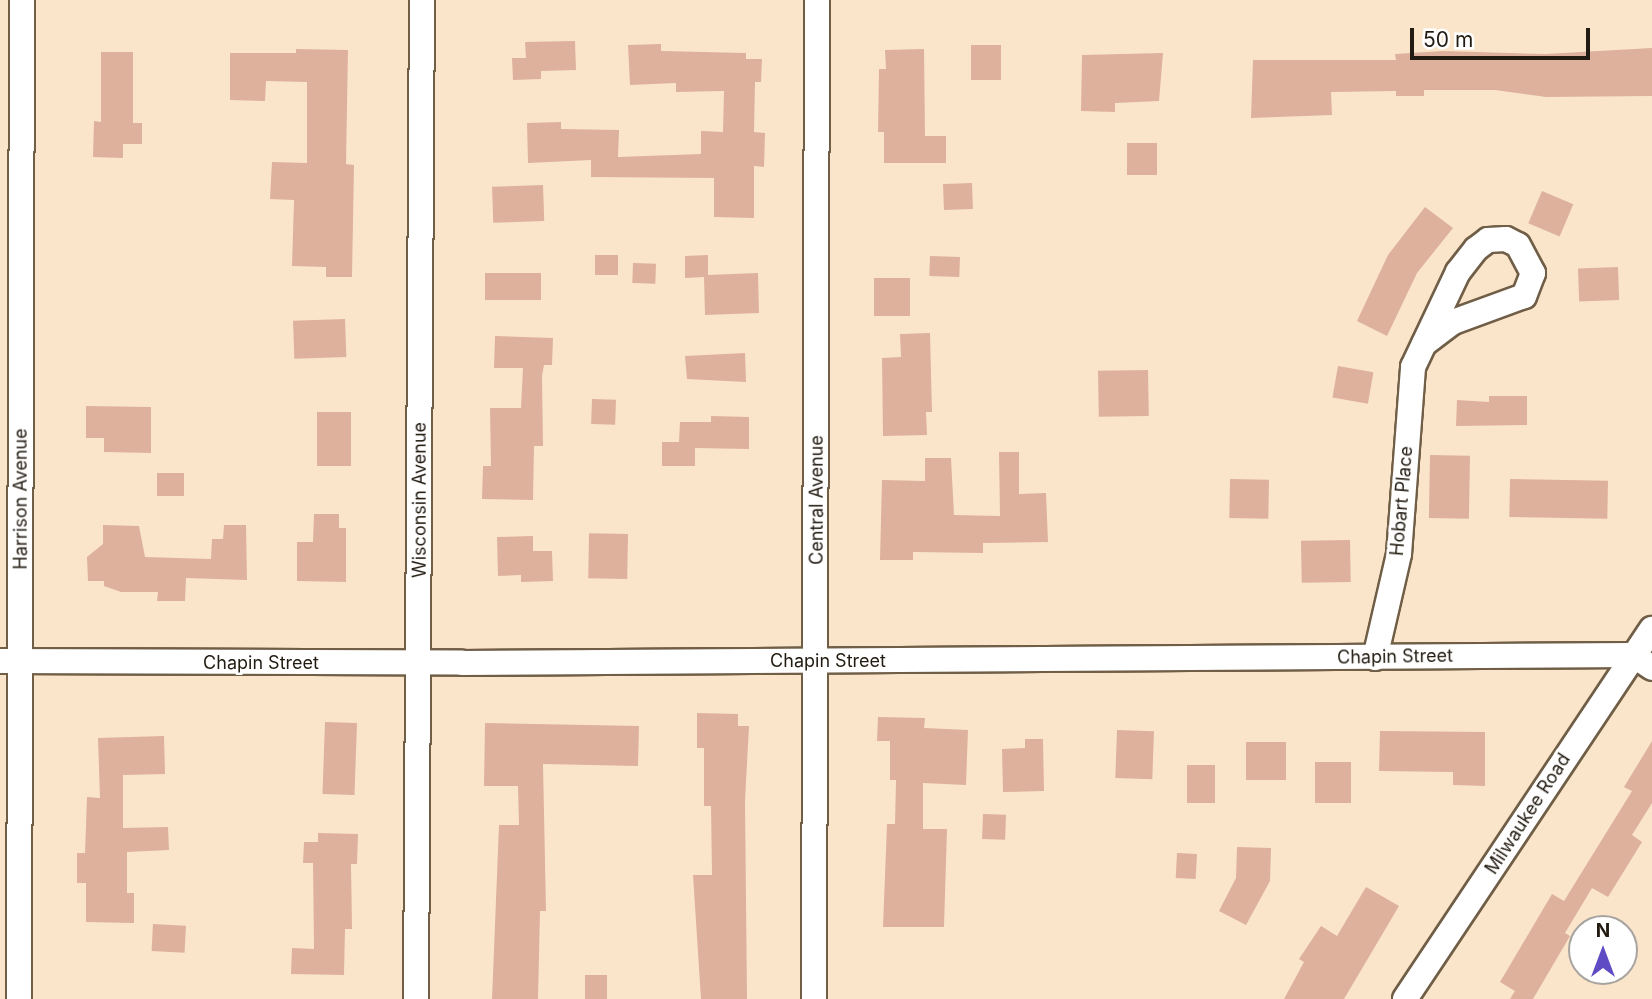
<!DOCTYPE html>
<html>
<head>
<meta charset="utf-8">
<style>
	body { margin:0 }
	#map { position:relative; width:1652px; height:999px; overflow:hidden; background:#fae5ca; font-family:Inter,sans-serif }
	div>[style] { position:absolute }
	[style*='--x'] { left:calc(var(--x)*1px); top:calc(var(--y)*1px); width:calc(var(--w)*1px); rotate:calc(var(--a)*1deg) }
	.building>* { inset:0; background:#deb19c; transform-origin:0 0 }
	.roads { filter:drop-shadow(2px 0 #705e47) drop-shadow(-2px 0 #705e47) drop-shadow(0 2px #705e47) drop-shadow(0 -2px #705e47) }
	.minor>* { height:24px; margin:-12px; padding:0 12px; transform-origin:12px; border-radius:12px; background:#fff }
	span { translate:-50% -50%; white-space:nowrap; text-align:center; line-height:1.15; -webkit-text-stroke:5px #fff; paint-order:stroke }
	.street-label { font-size:18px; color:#221b11 }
	.north { position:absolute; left:1568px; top:915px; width:70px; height:70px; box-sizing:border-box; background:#fff; border:2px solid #a7a4a0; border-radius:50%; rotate:0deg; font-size:19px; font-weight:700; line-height:28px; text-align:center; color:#221b11 }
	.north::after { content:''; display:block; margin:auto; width:24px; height:32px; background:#5f4bc4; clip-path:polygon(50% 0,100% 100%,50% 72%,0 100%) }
	.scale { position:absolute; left:1410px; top:28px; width:180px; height:32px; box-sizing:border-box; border:4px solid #221b11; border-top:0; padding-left:9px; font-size:21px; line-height:24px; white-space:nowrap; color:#221b11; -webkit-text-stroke:5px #fff; paint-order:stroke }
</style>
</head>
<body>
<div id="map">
	<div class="building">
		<i style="clip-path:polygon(575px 41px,576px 70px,541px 71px,541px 79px,513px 80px,512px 58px,526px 58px,525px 42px)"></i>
		<i style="clip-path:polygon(661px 44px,661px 51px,746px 53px,746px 59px,762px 59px,761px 82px,755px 82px,754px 132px,765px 133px,764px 167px,754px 166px,754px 218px,714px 217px,714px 178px,591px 177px,591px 160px,528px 163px,527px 123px,561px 122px,561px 129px,619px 130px,618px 157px,701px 154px,701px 131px,723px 132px,724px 91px,676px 92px,676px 83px,630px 85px,628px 45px)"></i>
		<i style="left:971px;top:45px;width:30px;height:35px"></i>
		<i style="clip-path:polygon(1652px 48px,1652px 96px,1546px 97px,1495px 90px,1424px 90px,1424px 96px,1396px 96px,1396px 91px,1331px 92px,1332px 115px,1251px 118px,1253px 60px,1396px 60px,1395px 54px,1443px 51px,1545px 54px)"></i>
		<i style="clip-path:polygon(296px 49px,348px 50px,346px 164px,354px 165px,352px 277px,326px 277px,326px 267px,292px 266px,294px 200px,270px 199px,272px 162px,307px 163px,307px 82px,266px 81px,265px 101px,230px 100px,230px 53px,296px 53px)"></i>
		<i style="clip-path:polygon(924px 49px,925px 136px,946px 136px,946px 163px,884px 163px,884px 132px,878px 132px,879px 69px,886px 69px,885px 50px)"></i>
		<i style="clip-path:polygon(101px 52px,133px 52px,133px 123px,142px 123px,142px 144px,123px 144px,123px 158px,93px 157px,94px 121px,101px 122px)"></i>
		<i style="clip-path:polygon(1163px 53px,1159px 101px,1115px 103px,1115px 112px,1081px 111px,1082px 55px)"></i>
		<i style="left:1127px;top:143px;width:30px;height:32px"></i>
		<i style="left:972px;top:183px;width:26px;height:29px;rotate:88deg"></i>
		<i style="left:543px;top:185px;width:36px;height:51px;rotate:88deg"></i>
		<i style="left:1542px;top:191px;width:34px;height:35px;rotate:23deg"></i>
		<i style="clip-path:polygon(1425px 207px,1453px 228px,1417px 273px,1387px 336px,1357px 321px,1388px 255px)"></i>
		<i style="left:595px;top:255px;width:23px;height:20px"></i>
		<i style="clip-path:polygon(708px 255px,708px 275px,758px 273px,759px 313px,705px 315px,704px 277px,685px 278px,685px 256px)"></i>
		<i style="left:930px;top:256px;width:30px;height:20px;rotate:2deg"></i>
		<i style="left:633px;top:263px;width:23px;height:20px;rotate:2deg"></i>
		<i style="left:1618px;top:267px;width:33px;height:40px;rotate:88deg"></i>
		<i style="left:541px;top:273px;width:27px;height:56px;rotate:90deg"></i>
		<i style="left:910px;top:278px;width:38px;height:36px;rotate:90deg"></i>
		<i style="left:345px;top:319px;width:38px;height:52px;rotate:88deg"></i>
		<i style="clip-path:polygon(930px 333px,932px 412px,926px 412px,927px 435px,883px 436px,882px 358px,901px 357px,900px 334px)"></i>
		<i style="clip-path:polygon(495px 336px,553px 338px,552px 365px,544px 365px,542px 376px,543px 446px,534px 446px,533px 500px,482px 499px,483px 466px,491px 466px,490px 408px,521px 408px,523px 368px,494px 368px)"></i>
		<i style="clip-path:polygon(745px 353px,746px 382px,687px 379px,685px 356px)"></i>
		<i style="left:1338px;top:366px;width:36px;height:32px;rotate:10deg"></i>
		<i style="left:1148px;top:370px;width:46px;height:50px;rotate:89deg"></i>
		<i style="clip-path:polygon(1489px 396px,1527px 396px,1527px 425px,1456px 426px,1457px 400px,1489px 402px)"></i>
		<i style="left:592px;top:399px;width:24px;height:25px;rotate:2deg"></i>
		<i style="clip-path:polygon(86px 406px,151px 407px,151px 453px,104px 452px,104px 438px,86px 438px)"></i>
		<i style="left:317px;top:412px;width:34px;height:54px"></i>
		<i style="clip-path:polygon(711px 416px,749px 417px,749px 449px,695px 448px,695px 466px,662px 466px,662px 442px,679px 442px,680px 422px,711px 422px)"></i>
		<i style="clip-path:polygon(999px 452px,1019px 452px,1019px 494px,1046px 493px,1048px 542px,983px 543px,983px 553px,913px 552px,913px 560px,880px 560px,882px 480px,925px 481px,925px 458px,951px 458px,954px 515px,1000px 516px)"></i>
		<i style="left:1430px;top:455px;width:40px;height:63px;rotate:1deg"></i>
		<i style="left:157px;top:473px;width:27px;height:23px"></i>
		<i style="left:1230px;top:479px;width:39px;height:39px;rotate:1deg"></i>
		<i style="left:1510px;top:479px;width:98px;height:38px;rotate:1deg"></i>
		<i style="clip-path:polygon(314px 514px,339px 514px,339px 528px,346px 528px,346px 582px,297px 581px,297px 542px,313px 542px)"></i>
		<i style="clip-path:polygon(103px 525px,139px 526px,145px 557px,211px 559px,212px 539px,223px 539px,224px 525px,246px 525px,247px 580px,186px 578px,185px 601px,157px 601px,158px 592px,121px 592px,104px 586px,104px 581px,88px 581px,87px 557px,103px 544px)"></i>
		<i style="left:628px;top:534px;width:45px;height:39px;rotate:91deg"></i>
		<i style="clip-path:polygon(533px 536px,533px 551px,552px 551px,553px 581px,521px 582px,521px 575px,498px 576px,497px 537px)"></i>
		<i style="left:1350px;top:540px;width:42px;height:49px;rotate:89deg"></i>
		<i style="clip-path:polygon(697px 713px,738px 714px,738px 726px,749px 726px,745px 801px,747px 999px,701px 999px,693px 875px,712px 875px,711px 806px,704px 806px,704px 748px,697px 748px)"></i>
		<i style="clip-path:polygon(878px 717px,925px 718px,924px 728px,968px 730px,966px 785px,923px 783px,923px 829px,947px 829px,944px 927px,883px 927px,887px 824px,895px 824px,896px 780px,890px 780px,890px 741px,877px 741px)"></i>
		<i style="left:325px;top:722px;width:32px;height:72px;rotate:2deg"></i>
		<i style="clip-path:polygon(485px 723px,639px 726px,638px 766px,543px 764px,546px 911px,540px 911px,538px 999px,492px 999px,499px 825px,519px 825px,518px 786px,484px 786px)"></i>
		<i style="left:1117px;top:730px;width:37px;height:48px;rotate:2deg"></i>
		<i style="clip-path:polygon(1380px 731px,1485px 732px,1485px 786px,1453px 785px,1453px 772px,1379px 771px)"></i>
		<i style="clip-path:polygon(164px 736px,165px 774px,123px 775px,123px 828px,168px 827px,169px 850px,127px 852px,127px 893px,134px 893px,134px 923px,86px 922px,86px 883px,77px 883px,77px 853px,85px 853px,87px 797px,100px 798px,98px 738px)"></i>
		<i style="clip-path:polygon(1025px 739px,1043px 739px,1044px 791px,1003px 792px,1002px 749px,1025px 748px)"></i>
		<i style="clip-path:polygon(1652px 741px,1652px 803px,1632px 835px,1642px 842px,1608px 897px,1592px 888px,1565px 933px,1570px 936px,1533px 999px,1510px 999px,1515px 991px,1500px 982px,1552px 894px,1564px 901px,1632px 791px,1624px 787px)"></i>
		<i style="left:1286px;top:742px;width:38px;height:40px;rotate:90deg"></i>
		<i style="left:1315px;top:762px;width:36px;height:41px"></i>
		<i style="left:1187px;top:765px;width:28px;height:38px"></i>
		<i style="left:983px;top:814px;width:23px;height:25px;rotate:2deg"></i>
		<i style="clip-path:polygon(318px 833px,358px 834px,357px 864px,351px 864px,352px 929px,345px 929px,344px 975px,291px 974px,292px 948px,314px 949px,313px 863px,303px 863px,304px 842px,318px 842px)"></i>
		<i style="clip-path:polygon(1237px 847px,1271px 848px,1270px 881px,1246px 925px,1219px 911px,1236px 878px)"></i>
		<i style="left:1177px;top:853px;width:20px;height:25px;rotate:3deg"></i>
		<i style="clip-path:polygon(1366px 887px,1399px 906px,1344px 999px,1284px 999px,1304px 962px,1299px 959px,1321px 926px,1337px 936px)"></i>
		<i style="left:153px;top:924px;width:33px;height:27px;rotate:3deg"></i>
		<i style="left:585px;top:975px;width:22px;height:24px"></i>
	</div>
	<div class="roads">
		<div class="minor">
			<i style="--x:1375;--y:658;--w:107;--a:-77"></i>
			<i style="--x:1399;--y:554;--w:188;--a:-85.7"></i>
			<i style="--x:1413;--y:367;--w:105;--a:-64.7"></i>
			<i style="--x:1458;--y:272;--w:29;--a:-52"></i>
			<i style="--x:1476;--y:249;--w:15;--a:-37"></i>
			<i style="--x:1488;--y:240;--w:18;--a:-3"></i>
			<i style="--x:1506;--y:239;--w:13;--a:27"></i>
			<i style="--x:1518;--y:245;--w:32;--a:62"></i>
			<i style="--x:1533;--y:273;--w:25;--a:111"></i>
			<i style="--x:1524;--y:296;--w:76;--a:159.9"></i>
			<i style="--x:1453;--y:322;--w:36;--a:143"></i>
			<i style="--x:0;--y:661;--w:462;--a:0.2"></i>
			<i style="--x:462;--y:663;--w:1171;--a:-0.39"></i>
			<i style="--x:1633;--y:655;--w:23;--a:34"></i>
			<i style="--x:19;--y:999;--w:999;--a:-89.83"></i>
			<i style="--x:416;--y:999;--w:999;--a:-89.66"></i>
			<i style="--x:814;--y:999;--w:999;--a:-89.83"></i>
			<i style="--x:1405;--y:999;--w:445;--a:-56.3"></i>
		</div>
	</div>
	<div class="street-label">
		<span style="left:21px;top:499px;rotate:-90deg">Harrison Avenue</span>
		<span style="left:420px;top:500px;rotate:-90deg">Wisconsin Avenue</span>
		<span style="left:817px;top:500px;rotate:-90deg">Central Avenue</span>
		<span style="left:1402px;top:501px;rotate:-85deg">Hobart Place</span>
		<span style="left:1395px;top:657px;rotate:-1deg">Chapin Street</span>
		<span style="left:828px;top:661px">Chapin Street</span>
		<span style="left:261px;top:663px">Chapin Street</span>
		<span style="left:1528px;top:814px;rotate:-57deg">Milwaukee Road</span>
	</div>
	<div class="north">N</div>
	<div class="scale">50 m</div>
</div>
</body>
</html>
